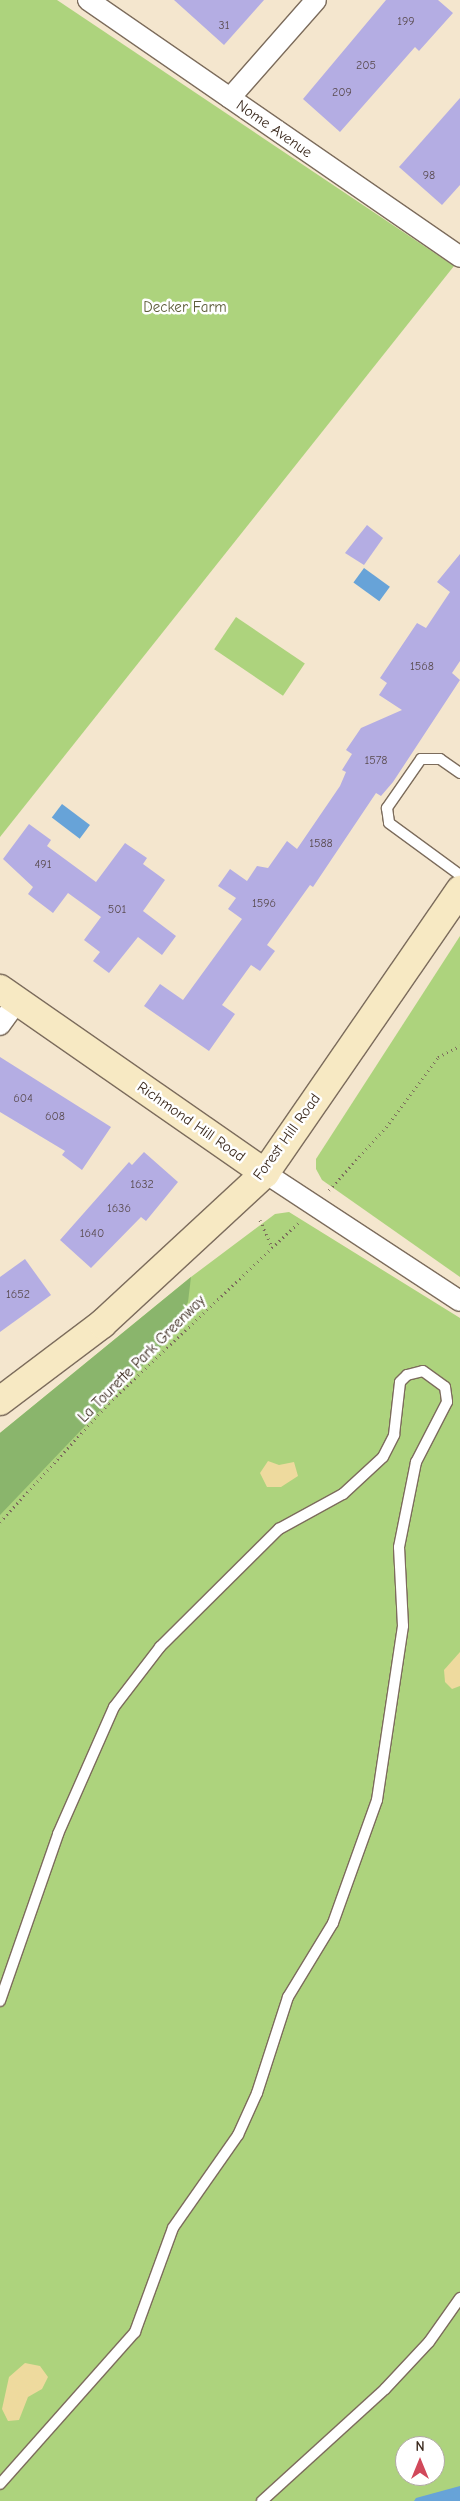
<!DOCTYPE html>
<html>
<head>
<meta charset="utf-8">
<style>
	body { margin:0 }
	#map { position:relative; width:460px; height:2501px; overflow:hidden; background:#f4e6ce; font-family:"Comic Neue",sans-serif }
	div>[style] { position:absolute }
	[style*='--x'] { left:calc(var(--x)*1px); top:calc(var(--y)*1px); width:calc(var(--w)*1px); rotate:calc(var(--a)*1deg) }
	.green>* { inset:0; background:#add37d; transform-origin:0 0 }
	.forest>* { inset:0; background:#8ab56c }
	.sand>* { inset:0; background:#eeda9e }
	.water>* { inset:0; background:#67a3d8; transform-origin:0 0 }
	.building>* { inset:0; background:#b4ade3 }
	.path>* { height:3px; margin-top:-1.5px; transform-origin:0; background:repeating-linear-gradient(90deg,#7c6c5c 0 1px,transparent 0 5px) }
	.roads { filter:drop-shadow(1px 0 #7c6c5c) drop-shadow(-1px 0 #7c6c5c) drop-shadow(0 1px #7c6c5c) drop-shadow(0 -1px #7c6c5c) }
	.lane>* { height:10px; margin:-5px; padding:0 5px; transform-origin:5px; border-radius:5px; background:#fff }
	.street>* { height:20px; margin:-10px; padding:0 10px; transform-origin:10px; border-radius:10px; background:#fff }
	.secondary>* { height:28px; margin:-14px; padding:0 14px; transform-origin:14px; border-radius:14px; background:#f7e9c3 }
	span { translate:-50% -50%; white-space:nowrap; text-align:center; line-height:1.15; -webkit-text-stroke:5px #fff; paint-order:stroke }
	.number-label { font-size:12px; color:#594b4f }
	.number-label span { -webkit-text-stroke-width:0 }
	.street-label { font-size:15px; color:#3b2a1e }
	.park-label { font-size:15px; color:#5d5d3a }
	.north { position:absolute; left:395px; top:2436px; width:50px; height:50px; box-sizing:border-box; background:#fff; border:1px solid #b1aaa5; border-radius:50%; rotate:0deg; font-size:14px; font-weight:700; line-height:20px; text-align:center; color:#3b2a1e }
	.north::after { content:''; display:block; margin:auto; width:18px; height:22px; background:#d1495b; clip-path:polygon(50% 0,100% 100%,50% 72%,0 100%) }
</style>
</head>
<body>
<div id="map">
	<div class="green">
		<i style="clip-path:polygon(0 0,57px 0,454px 266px,0 837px)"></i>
		<i style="left:236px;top:617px;width:83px;height:39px;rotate:34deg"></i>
		<i style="clip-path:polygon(460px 936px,460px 1277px,322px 1180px,316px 1169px,316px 1159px)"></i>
		<i style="clip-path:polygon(evenodd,289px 1212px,460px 1318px,460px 2501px,0 2501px,0 1433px,191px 1277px,275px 1214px,289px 1212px,405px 2446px,435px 2446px,435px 2476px,405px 2476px,405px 2446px)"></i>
	</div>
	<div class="forest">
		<i style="clip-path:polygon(191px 1277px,188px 1302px,171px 1336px,0 1515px,0 1433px)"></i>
	</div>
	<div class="sand">
		<i style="clip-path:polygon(268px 1461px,279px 1465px,294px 1462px,298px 1476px,281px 1487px,267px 1487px,260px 1473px)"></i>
		<i style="clip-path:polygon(460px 1652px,460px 1686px,452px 1689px,445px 1682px,444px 1670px)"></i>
		<i style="clip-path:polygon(25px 2363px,40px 2366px,48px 2377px,42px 2389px,28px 2397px,19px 2420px,8px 2421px,2px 2409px,9px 2377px)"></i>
	</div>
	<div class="water">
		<i style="left:364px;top:568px;width:32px;height:18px;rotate:36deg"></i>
		<i style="left:62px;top:804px;width:35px;height:17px;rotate:37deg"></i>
		<i style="clip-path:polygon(460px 2486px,460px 2501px,414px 2501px,416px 2498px)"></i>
	</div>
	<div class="building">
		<i style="clip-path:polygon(174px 0,264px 0,224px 45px)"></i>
		<i style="clip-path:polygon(386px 0,438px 0,453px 13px,419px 51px,415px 47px,340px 132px,303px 99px)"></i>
		<i style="clip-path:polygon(460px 98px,460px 185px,442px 205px,399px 167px)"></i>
		<i style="clip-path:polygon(367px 525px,383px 538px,364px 565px,345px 553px)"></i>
		<i style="clip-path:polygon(460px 554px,460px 661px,452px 673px,460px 680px,393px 782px,381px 796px,376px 793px,313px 887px,310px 885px,267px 945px,275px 951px,260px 971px,251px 965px,222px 1005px,235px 1014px,209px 1051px,144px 1006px,160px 984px,183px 1000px,242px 919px,228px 909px,236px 898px,218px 886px,230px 869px,247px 881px,257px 866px,268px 868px,287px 841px,297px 849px,340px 786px,346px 772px,342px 770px,352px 754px,346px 750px,361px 728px,402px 710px,379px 695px,387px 683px,380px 678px,417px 623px,426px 628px,450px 592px,437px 582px)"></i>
		<i style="clip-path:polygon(29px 824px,51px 840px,47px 846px,96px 882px,125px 843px,147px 858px,143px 864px,165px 880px,143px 911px,176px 936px,162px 955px,138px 937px,109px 973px,93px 961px,100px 952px,84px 940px,101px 917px,68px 893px,53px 913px,28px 894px,33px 887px,3px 859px)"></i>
		<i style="clip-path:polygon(0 1057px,111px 1127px,82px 1170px,62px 1155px,65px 1151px,0 1112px)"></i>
		<i style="clip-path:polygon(144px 1152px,178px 1182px,146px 1221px,141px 1217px,91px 1268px,60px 1240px,129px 1162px,132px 1165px)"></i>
		<i style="clip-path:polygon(25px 1259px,51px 1295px,0 1332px,0 1277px)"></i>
	</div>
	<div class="path">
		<i style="--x:329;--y:1190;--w:85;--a:-47.9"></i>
		<i style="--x:386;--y:1127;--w:87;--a:-53.4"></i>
		<i style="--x:438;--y:1057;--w:25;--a:-27"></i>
		<i style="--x:260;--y:1220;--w:27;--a:66"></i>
		<i style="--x:0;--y:1522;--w:161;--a:-47.5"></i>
		<i style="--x:109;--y:1403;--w:262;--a:-43.6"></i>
	</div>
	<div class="roads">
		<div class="lane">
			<i style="--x:460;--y:773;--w:24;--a:-145"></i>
			<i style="--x:440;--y:759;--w:19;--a:180"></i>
			<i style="--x:421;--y:759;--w:60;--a:124.8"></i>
			<i style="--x:387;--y:808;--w:15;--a:82"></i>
			<i style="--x:389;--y:823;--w:88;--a:36.2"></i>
			<i style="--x:0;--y:2001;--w:177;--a:-70.8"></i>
			<i style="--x:58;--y:1834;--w:139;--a:-66.2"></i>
			<i style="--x:114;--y:1707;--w:76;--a:-52.5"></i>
			<i style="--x:160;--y:1647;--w:168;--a:-44.8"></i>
			<i style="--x:279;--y:1529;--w:73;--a:-28.7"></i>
			<i style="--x:343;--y:1494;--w:54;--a:-42.8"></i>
			<i style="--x:383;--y:1457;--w:25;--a:-63"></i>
			<i style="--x:394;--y:1435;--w:53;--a:-83.5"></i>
			<i style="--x:400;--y:1382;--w:10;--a:-45"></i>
			<i style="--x:407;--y:1375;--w:16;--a:-14"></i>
			<i style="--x:423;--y:1371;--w:27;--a:36"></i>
			<i style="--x:445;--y:1387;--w:15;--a:82"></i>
			<i style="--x:447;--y:1402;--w:68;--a:117.3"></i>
			<i style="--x:416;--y:1462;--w:87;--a:101.3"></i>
			<i style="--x:399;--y:1547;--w:79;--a:87.1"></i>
			<i style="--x:403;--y:1626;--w:176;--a:98.5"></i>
			<i style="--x:377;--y:1800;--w:131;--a:109.7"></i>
			<i style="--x:333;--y:1923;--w:87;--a:121.3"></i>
			<i style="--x:288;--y:1997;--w:101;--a:107.9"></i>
			<i style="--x:257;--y:2093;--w:46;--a:114.3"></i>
			<i style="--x:238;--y:2135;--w:113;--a:125"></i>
			<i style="--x:173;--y:2228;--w:111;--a:110.1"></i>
			<i style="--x:135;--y:2332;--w:203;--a:131.6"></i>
			<i style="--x:262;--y:2501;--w:166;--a:-42.3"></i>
			<i style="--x:385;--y:2389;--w:64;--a:-46.9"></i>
			<i style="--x:429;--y:2342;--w:54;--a:-54.8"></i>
		</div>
		<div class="street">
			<i style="--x:88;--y:0;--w:452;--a:34.6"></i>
			<i style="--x:230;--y:98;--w:130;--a:-48.7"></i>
			<i style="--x:0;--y:1025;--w:29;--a:-54"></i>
			<i style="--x:265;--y:1173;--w:233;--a:33.3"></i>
		</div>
		<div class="secondary">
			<i style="--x:0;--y:989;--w:323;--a:34.8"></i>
			<i style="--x:0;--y:1401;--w:128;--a:-37"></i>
			<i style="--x:102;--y:1324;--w:222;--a:-42.8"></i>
			<i style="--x:265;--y:1173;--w:344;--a:-55.4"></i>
		</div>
	</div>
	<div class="number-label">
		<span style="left:406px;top:22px">199</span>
		<span style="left:224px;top:26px">31</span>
		<span style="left:366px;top:66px">205</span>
		<span style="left:342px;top:93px">209</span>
		<span style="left:429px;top:176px">98</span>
		<span style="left:422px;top:667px">1568</span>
		<span style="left:376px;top:761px">1578</span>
		<span style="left:321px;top:844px">1588</span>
		<span style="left:43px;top:865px">491</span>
		<span style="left:264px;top:904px">1596</span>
		<span style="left:117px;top:910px">501</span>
		<span style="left:23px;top:1099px">604</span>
		<span style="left:55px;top:1117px">608</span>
		<span style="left:142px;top:1185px">1632</span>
		<span style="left:119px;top:1209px">1636</span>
		<span style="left:92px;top:1234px">1640</span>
		<span style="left:18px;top:1295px">1652</span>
	</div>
	<div class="street-label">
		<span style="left:274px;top:129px;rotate:35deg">Nome Avenue</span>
		<span style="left:191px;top:1122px;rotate:35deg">Richmond Hill Road</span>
		<span style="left:287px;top:1137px;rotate:-54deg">Forest Hill Road</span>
		<span style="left:142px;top:1359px;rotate:-45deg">La Tourette Park Greenway</span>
	</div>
	<div class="park-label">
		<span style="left:185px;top:308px">Decker Farm</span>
	</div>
	<div class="north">N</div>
</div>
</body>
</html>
